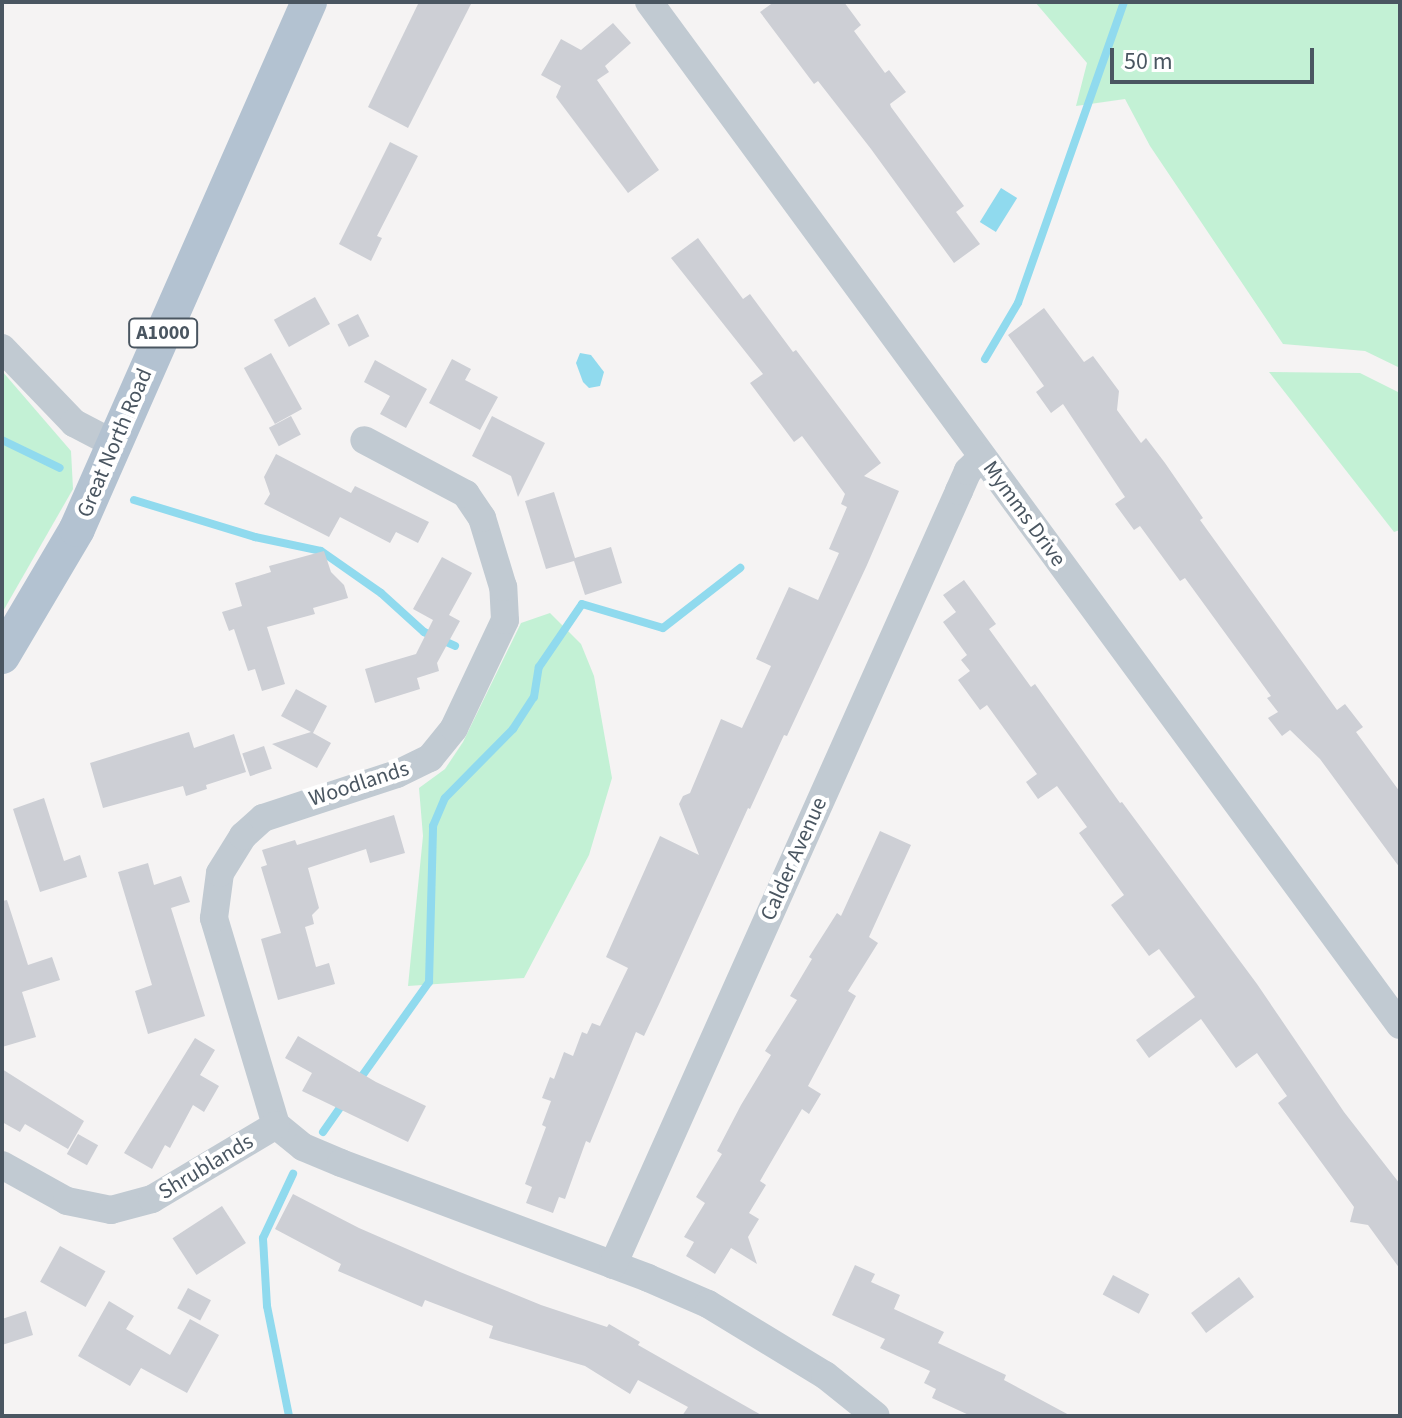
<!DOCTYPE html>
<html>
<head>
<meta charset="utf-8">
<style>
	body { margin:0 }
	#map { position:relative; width:1402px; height:1418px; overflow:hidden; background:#f5f3f3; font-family:"Source Sans 3",sans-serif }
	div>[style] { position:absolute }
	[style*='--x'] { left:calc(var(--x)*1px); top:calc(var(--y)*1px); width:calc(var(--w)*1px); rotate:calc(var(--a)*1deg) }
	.green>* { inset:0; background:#c3f1d5 }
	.water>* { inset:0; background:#90daee; transform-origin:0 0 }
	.stream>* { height:8px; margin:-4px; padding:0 4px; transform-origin:4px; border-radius:4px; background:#90daee }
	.building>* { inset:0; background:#cdcfd5; transform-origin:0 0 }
	.minor>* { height:28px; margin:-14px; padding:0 14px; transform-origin:14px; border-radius:14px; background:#c1cad2 }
	.major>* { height:36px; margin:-18px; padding:0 18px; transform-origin:18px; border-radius:18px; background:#b3c2d1 }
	span { translate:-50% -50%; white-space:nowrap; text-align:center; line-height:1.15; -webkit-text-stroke:8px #fff; paint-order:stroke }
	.shield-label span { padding:2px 6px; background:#fff; border:2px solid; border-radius:6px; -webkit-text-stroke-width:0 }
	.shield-label { font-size:20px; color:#4a5661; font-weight:700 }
	.street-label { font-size:22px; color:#4a5661 }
	.frame { position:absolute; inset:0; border:4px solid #4a5661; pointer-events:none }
	.scale { position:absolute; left:1110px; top:48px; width:204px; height:36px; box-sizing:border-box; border:4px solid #4a5661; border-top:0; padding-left:10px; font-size:24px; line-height:28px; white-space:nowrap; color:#4a5661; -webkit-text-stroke:6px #fff; paint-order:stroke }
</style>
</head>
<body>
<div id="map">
	<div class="green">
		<i style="clip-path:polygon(1035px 2px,1400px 2px,1400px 368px,1365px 351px,1283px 344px,1150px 146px,1125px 99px,1076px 106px,1087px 63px)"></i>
		<i style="clip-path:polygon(2px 371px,71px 451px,73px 489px,2px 613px)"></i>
		<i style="clip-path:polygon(1269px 372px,1360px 373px,1400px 393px,1400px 530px,1394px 532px)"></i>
		<i style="clip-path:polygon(550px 613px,581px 644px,594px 676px,612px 778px,589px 855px,524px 978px,408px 986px,423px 836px,419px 788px,445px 769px,463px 742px,521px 623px)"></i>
	</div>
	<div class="water">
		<i style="left:1001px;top:188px;width:19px;height:40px;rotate:32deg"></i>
		<i style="clip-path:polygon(580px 353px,591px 355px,604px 372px,600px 386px,589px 388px,583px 382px,576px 363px)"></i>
	</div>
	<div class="stream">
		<i style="--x:985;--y:359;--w:65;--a:-59.5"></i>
		<i style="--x:1018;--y:303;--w:319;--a:-70.6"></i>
		<i style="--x:2;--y:440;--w:64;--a:25.8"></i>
		<i style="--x:134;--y:500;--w:127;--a:17"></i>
		<i style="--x:255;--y:537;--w:67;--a:12"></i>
		<i style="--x:321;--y:551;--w:73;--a:35"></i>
		<i style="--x:381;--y:593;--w:58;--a:42.2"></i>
		<i style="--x:424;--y:632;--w:34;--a:24"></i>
		<i style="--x:357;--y:1083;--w:124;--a:-54.5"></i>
		<i style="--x:429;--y:982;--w:156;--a:-88.5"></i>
		<i style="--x:433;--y:826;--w:30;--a:-67"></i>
		<i style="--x:445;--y:798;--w:97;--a:-45.4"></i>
		<i style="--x:513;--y:729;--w:38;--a:-57"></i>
		<i style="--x:534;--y:697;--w:30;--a:-81"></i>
		<i style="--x:539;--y:667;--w:76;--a:-55.7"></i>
		<i style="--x:582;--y:604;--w:84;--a:16.5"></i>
		<i style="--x:663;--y:628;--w:98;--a:-37.9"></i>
		<i style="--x:323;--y:1132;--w:38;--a:-55"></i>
		<i style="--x:289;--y:1416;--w:112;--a:-101.3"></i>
		<i style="--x:267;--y:1306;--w:68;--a:-93.4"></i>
		<i style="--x:263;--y:1238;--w:71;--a:-64.9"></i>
	</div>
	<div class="building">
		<i style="clip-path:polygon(419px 2px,472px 2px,408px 128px,368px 107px)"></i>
		<i style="clip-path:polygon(774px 2px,844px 2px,861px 25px,854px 31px,885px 73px,889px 70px,906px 92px,890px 104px,891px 107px,964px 206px,956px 212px,980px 244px,954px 263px,871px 149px,818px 81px,814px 84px,760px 12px)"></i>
		<i style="clip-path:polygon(613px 23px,631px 43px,605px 66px,609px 72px,597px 80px,659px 170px,628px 193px,556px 97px,561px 86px,541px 75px,561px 39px,581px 50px)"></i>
		<i style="clip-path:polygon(390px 142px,418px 156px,377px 236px,382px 238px,371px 261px,339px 244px)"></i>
		<i style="clip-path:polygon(698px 238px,743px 299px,750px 294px,793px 352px,796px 350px,881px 463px,864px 476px,899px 491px,867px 565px,787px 736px,784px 735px,750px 809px,748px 808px,660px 1002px,644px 1036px,636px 1032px,590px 1143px,586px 1141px,565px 1199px,559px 1197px,553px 1213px,526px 1203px,532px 1187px,525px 1184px,546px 1127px,542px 1125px,551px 1101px,542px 1098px,550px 1077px,554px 1079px,564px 1052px,573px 1056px,582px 1032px,587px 1034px,592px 1023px,600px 1026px,628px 968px,606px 957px,660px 836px,699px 855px,679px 804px,683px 796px,690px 793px,721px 719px,742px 728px,771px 666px,756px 659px,789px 587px,818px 600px,839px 553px,829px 549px,847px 507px,841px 504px,845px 494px,802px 436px,794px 442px,750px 383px,763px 374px,671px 258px)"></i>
		<i style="left:315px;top:297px;width:31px;height:47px;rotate:61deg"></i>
		<i style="clip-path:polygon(1044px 308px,1084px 362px,1093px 356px,1119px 391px,1117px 410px,1141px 443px,1146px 438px,1165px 463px,1203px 518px,1200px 520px,1337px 710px,1345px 704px,1363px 727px,1356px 732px,1400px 792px,1400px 868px,1320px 759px,1290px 730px,1282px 736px,1268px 718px,1278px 712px,1267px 698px,1271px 696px,1185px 578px,1180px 581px,1140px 526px,1134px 530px,1115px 504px,1125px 497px,1063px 404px,1051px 413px,1036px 392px,1044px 386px,1008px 335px)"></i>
		<i style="left:358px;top:314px;width:25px;height:23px;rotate:63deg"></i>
		<i style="left:271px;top:353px;width:64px;height:31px;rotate:61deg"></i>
		<i style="clip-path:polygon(452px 359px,471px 369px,465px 380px,498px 397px,480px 430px,429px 403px)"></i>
		<i style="clip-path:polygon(375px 360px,427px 389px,406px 428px,380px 414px,390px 396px,364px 382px)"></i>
		<i style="left:291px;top:416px;width:21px;height:25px;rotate:62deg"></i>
		<i style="clip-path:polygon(492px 416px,545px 443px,518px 497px,511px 476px,472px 456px)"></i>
		<i style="clip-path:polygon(276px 454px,351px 493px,355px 486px,429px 522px,418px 543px,396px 532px,390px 543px,340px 517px,329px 537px,264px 504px,270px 494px,264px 477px)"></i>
		<i style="clip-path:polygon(554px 492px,575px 558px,611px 547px,622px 583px,585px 595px,574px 561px,546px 569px,525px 501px)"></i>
		<i style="clip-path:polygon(324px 551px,331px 572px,344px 585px,348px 598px,313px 608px,315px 614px,267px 627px,285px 684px,262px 691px,255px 669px,248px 671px,234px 629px,229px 631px,222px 612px,242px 606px,235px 583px,271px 572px,269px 566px)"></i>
		<i style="clip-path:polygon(442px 557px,472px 573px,449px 615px,460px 621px,437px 663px,439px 671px,417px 678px,420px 689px,375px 703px,365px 669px,416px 654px,433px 620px,413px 609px)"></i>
		<i style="clip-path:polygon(964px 580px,996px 624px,989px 629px,1031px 687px,1035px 684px,1120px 803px,1122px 802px,1257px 984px,1344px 1112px,1400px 1184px,1400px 1269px,1368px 1225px,1350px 1222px,1354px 1207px,1278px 1103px,1287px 1096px,1257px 1053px,1236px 1068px,1201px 1019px,1149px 1058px,1136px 1040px,1195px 997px,1159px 949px,1149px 956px,1111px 905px,1124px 895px,1079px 833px,1087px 827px,1057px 786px,1038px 799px,1026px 782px,1037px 774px,987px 705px,980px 710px,958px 680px,970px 671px,961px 660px,967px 655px,943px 622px,956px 612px,943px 595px)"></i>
		<i style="clip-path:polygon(296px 689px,327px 706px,313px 733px,331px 743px,317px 768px,272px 744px,311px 732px,281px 716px)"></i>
		<i style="clip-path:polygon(189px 732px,194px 748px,234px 734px,246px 772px,206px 785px,207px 789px,186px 796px,183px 786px,103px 808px,90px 763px)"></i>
		<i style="left:264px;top:746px;width:24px;height:23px;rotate:71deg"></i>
		<i style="clip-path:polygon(44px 798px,64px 861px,80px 855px,87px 877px,40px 892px,13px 809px)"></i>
		<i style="clip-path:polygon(394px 815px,405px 853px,370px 863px,366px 849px,308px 868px,319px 908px,312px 915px,314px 924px,305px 927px,316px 967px,329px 963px,335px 984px,278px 1000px,261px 939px,281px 933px,261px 867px,267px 865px,262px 850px,295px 840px,297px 845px)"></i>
		<i style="clip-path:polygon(880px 831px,911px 845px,869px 937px,878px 943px,848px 991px,856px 996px,808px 1086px,821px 1094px,809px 1114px,802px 1109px,760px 1181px,766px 1185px,749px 1213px,759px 1219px,748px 1237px,757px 1264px,731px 1248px,715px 1274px,686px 1256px,694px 1242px,684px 1237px,705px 1203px,696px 1197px,722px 1154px,717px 1151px,741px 1105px,771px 1055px,765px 1051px,797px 1000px,790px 996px,812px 959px,809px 957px,837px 913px,841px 916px)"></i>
		<i style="clip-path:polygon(148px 863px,154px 885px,181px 876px,190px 902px,171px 908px,205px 1016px,148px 1034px,135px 991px,152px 985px,118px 872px)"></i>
		<i style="clip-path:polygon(7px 900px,28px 965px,52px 957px,60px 980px,22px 992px,36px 1037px,2px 1047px,2px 901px)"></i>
		<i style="clip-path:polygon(298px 1036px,376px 1082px,426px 1106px,408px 1142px,302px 1091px,312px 1073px,285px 1058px)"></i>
		<i style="clip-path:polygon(195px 1038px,215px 1050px,200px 1075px,219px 1086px,204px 1112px,193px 1105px,170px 1148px,165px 1145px,152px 1169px,124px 1153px)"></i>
		<i style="clip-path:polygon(2px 1069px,84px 1121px,68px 1149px,25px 1124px,20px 1132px,2px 1122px)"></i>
		<i style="left:78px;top:1134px;width:23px;height:23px;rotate:29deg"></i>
		<i style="clip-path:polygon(293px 1194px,359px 1228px,460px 1272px,541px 1305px,607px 1327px,609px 1324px,640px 1342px,638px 1345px,763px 1416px,682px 1416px,688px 1407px,638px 1380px,630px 1394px,585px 1366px,489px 1338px,493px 1326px,425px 1300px,422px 1307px,338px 1271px,341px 1264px,275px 1229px)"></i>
		<i style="left:222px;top:1206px;width:44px;height:59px;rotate:57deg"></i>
		<i style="left:60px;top:1246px;width:52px;height:41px;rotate:29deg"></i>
		<i style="clip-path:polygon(855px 1265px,875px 1274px,871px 1282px,900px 1295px,894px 1309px,944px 1332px,938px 1343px,1006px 1375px,1004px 1380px,1071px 1416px,971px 1416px,932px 1398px,936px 1389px,924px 1383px,930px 1371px,880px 1348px,885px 1339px,832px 1315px)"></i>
		<i style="left:1113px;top:1275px;width:41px;height:22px;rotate:28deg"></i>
		<i style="left:1239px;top:1277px;width:25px;height:60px;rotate:53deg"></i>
		<i style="left:188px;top:1288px;width:26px;height:23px;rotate:28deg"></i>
		<i style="clip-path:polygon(109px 1301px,134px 1316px,126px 1329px,170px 1355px,190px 1319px,219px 1335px,187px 1393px,141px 1368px,130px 1386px,78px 1356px)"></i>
		<i style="clip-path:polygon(26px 1311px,33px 1335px,2px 1345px,2px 1319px)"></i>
	</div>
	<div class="minor">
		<i style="--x:649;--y:2;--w:1269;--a:53.72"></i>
		<i style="--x:2;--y:348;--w:104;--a:46.2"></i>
		<i style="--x:74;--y:423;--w:47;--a:27.6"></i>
		<i style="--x:276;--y:1125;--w:216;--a:-106.7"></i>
		<i style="--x:214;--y:918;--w:45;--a:-82.4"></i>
		<i style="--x:220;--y:873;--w:44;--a:-58.1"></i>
		<i style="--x:243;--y:836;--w:27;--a:-42"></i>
		<i style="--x:263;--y:818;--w:141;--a:-18.2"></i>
		<i style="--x:397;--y:774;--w:37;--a:-26"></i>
		<i style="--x:430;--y:758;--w:38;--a:-51"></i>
		<i style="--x:454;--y:728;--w:119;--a:-64.7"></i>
		<i style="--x:505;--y:620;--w:33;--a:-93"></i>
		<i style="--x:503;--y:587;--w:72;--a:-106.9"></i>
		<i style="--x:482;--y:518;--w:29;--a:-124"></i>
		<i style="--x:466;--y:494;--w:115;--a:-152.1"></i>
		<i style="--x:276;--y:1125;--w:35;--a:39"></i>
		<i style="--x:303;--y:1147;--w:41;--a:22.8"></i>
		<i style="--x:341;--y:1163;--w:328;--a:20.5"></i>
		<i style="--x:648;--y:1278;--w:65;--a:23.4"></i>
		<i style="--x:708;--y:1304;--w:137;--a:31.3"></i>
		<i style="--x:825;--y:1375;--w:65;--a:38.8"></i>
		<i style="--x:2;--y:1165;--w:74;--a:29"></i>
		<i style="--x:67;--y:1201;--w:45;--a:11.6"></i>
		<i style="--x:111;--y:1210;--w:42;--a:-15"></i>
		<i style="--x:152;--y:1199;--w:144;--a:-30.8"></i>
		<i style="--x:613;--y:1265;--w:848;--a:-65.91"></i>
		<i style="--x:959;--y:491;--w:22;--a:-66"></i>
		<i style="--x:968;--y:471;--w:20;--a:-45"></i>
	</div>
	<div class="major">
		<i style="--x:2;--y:656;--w:147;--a:-59.4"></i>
		<i style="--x:77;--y:529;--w:576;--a:-66.24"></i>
	</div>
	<div class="shield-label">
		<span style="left:163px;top:333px">A1000</span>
	</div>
	<div class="street-label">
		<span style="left:115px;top:443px;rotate:-67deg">Great North Road</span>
		<span style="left:1024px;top:514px;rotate:54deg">Mymms Drive</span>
		<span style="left:359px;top:784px;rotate:-18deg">Woodlands</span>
		<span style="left:794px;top:859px;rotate:-66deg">Calder Avenue</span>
		<span style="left:206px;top:1167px;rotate:-31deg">Shrublands</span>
	</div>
	<div class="frame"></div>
	<div class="scale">50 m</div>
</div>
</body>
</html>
